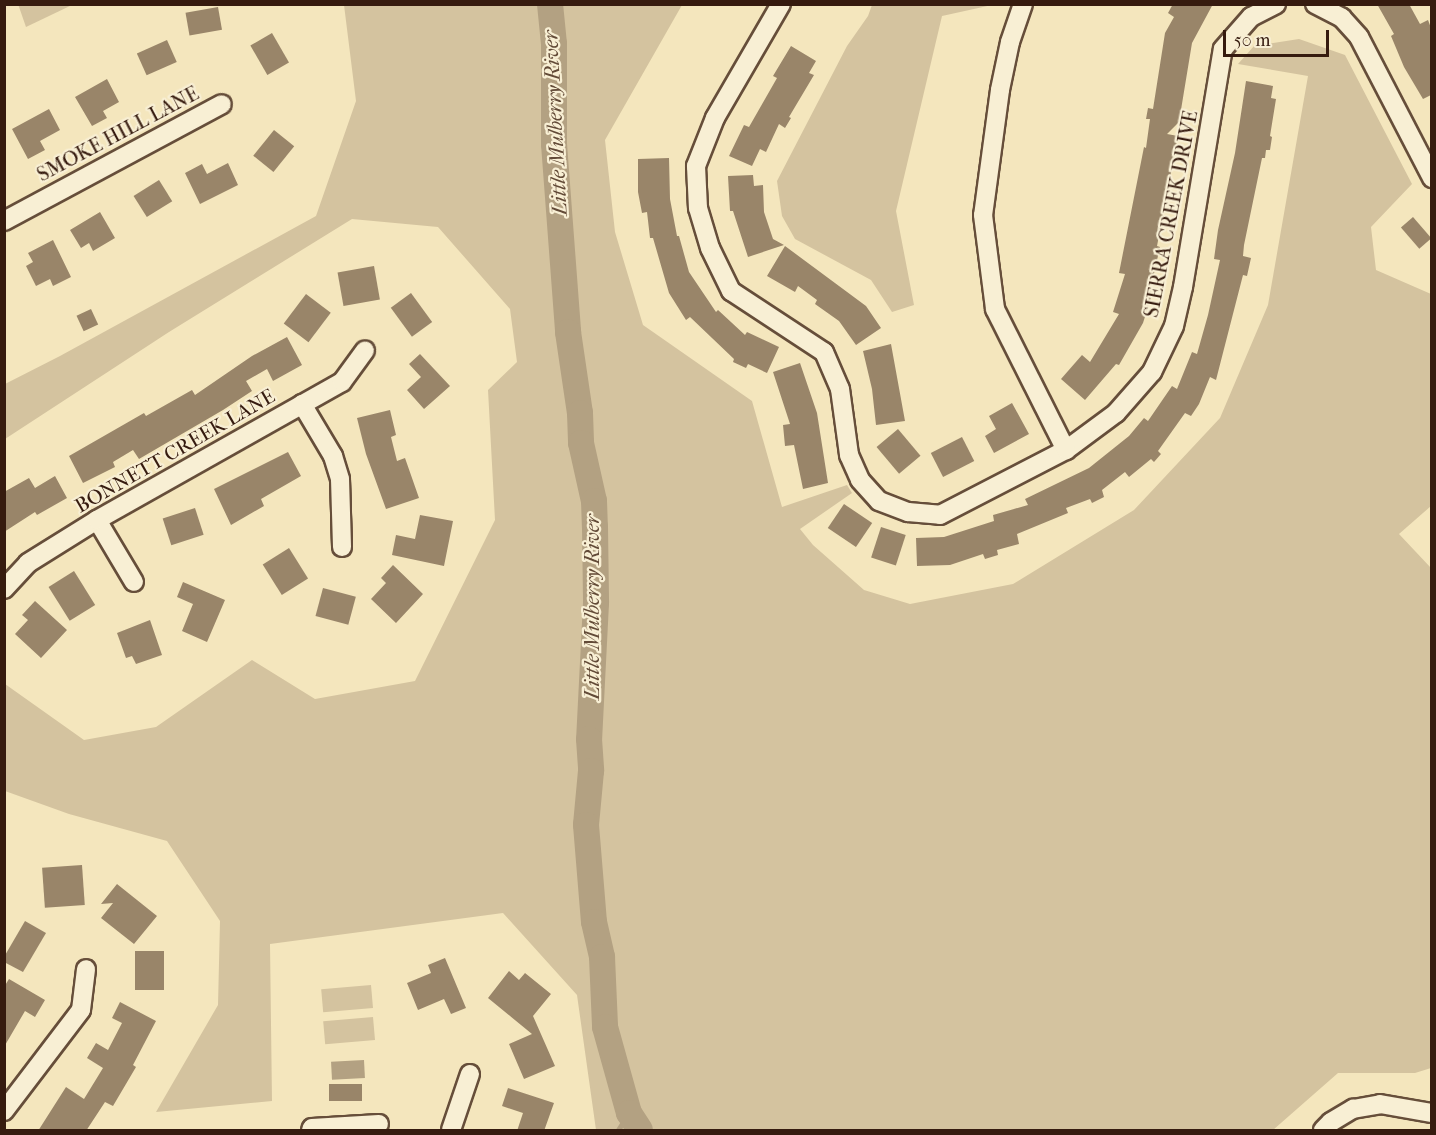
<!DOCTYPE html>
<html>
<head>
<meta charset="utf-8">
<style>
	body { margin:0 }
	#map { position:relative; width:1436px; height:1135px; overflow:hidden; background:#f4e6bd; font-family:"IM FELL French Canon",serif }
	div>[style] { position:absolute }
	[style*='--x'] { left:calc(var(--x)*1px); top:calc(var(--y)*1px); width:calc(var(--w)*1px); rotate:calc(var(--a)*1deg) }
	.green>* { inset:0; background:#d4c39f; transform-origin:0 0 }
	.water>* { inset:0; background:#b3a182; transform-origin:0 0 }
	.stream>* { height:4.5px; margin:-2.25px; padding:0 2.25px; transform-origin:2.25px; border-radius:2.25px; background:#b3a182 }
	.river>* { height:26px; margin:-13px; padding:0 13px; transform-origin:13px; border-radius:13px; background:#b3a182 }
	.building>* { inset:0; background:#998569; transform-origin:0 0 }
	.roads { filter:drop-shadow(2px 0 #664e3a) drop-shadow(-2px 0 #664e3a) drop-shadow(0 2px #664e3a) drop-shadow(0 -2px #664e3a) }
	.minor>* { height:18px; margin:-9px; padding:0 9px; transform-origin:9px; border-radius:9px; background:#f8efd4 }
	span { translate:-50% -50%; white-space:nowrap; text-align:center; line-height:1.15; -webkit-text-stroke:4.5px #f8efd4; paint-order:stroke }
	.street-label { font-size:20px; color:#361b0f }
	.water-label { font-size:21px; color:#624a37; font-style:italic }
	.frame { position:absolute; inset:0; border:6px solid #361b0f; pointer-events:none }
	.scale { position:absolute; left:1223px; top:30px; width:106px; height:27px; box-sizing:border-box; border:3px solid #361b0f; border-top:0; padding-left:8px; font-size:18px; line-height:21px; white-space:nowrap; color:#361b0f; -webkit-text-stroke:4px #f8efd4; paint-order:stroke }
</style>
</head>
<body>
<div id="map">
	<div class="green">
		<i style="clip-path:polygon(18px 4px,72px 4px,72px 5px,26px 27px)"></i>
		<i style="clip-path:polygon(344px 5px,682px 5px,605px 140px,615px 232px,643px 325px,752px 401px,782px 507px,847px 485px,852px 493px,800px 529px,813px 545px,864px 590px,910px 604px,1013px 584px,1134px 510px,1220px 418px,1268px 305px,1308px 76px,1238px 64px,1254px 46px,1299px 39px,1345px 55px,1412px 184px,1371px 227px,1376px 270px,1431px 294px,1431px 506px,1399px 534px,1431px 568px,1431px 1068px,1415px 1073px,1338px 1073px,1273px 1130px,596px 1130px,577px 995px,503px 913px,270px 944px,272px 1101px,156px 1112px,218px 1005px,220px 921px,167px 841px,69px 814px,5px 791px,5px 684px,84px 740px,156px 727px,252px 660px,315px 699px,415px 681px,495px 520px,488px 390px,517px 362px,510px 309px,438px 227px,352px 219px,169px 332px,5px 439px,5px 384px,60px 356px,316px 216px,356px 101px)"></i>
		<i style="clip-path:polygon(872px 5px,992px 5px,942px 16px,896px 211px,914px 305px,892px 312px,871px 280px,795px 239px,782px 216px,777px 181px,847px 46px,868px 16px)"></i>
		<i style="left:371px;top:985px;width:23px;height:50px;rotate:85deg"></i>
		<i style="left:373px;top:1017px;width:23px;height:50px;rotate:85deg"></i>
	</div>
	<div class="water">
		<i style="left:364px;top:1060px;width:18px;height:33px;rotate:87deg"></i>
	</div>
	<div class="stream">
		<i style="--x:618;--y:1130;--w:20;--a:-57"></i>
	</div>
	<div class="river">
		<i style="--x:550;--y:4;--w:40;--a:84.3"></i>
		<i style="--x:554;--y:44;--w:100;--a:90"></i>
		<i style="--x:554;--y:144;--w:189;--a:85.7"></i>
		<i style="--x:568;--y:332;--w:82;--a:81.6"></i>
		<i style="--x:580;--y:413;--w:30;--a:88"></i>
		<i style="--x:581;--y:443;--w:59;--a:77.4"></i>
		<i style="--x:594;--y:501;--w:26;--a:88"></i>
		<i style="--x:595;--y:527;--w:76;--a:89.2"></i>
		<i style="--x:596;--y:603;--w:136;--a:92.9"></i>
		<i style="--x:589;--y:739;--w:32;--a:86"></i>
		<i style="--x:591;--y:771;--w:54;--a:95.3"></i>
		<i style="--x:586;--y:825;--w:97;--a:85.3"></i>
		<i style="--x:594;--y:922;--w:36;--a:77"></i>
		<i style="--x:602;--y:957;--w:70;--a:87.5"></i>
		<i style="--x:605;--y:1027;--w:89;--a:74.4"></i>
		<i style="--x:629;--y:1113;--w:20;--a:57"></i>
	</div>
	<div class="building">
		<i style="clip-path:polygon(1173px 4px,1213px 4px,1192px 43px,1179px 122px,1167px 134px,1178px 136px,1157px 246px,1160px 247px,1151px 287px,1154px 288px,1143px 323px,1119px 365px,1116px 364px,1085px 400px,1061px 379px,1082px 355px,1090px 362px,1119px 314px,1113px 312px,1125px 274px,1119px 273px,1144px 147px,1146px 148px,1150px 119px,1146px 119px,1148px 108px,1153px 109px,1165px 33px,1174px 17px,1168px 13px)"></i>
		<i style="clip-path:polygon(1377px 4px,1409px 4px,1420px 24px,1428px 20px,1431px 28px,1431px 95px,1423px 99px,1404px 67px,1391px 36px,1394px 34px)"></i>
		<i style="left:218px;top:7px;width:23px;height:33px;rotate:80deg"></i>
		<i style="left:272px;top:33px;width:34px;height:25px;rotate:60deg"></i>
		<i style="left:167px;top:40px;width:24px;height:33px;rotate:66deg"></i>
		<i style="clip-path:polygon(791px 46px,816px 61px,809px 73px,814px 75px,789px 117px,791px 118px,785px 128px,779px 124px,766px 152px,760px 149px,752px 166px,729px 156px,744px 125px,749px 127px,777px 78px,773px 76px)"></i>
		<i style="clip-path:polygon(107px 79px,119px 102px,103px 111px,107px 118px,92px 126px,75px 97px)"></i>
		<i style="clip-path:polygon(1246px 81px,1273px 86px,1271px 98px,1276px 99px,1270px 136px,1272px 137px,1270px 150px,1266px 150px,1265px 158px,1262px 158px,1244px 245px,1243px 256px,1251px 258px,1247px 276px,1243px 275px,1216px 380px,1210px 377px,1199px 404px,1191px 416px,1185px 413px,1158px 451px,1161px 454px,1154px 462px,1151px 459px,1129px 477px,1125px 472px,1102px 490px,1104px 497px,1092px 503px,1090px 499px,1066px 508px,1068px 513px,1017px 534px,1019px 544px,997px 550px,998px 555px,985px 559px,983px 554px,950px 565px,917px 566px,916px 538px,944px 537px,994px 521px,993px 515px,1028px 505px,1025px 499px,1089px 468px,1129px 436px,1144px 418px,1148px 421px,1172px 386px,1177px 389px,1192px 352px,1197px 354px,1208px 315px,1220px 260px,1214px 259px,1218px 230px,1235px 153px)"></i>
		<i style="clip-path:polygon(49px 109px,60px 130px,40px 141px,45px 150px,28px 159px,12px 129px)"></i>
		<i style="left:274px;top:130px;width:26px;height:33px;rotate:39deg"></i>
		<i style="clip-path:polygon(669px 158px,670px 199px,677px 236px,679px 236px,689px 272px,716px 312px,718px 310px,745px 335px,747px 332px,779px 347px,767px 373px,748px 364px,746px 368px,733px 362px,734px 359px,690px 317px,686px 320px,669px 293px,653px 238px,650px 238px,647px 212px,642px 213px,638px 192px,638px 159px)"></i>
		<i style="clip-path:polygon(228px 163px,238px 185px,200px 204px,185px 173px,202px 164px,207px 174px)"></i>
		<i style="clip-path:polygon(753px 175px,754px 186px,763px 185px,764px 212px,773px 239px,784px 245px,748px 257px,733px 211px,730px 211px,728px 176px)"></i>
		<i style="left:159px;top:180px;width:25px;height:30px;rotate:58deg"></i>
		<i style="clip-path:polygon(100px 212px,115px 238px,93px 251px,89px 243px,81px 248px,70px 230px)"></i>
		<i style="left:1413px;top:217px;width:28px;height:16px;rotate:49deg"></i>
		<i style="clip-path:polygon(53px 240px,71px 277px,53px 286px,50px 279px,36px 286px,26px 266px,33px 262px,28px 253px)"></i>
		<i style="clip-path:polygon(785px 246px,866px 306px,881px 328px,856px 345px,839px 321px,815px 304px,817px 300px,798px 286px,795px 292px,767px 276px)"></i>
		<i style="left:374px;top:266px;width:34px;height:37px;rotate:80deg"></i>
		<i style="left:411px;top:293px;width:36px;height:25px;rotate:54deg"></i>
		<i style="left:306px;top:294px;width:31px;height:37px;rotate:37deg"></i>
		<i style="left:91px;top:309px;width:17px;height:16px;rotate:65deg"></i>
		<i style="clip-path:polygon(287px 337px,302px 365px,273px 381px,267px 369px,246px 381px,252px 391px,223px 410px,139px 459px,133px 450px,113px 462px,115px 467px,83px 483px,69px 456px,144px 413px,146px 416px,192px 390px,195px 395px,252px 356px)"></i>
		<i style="clip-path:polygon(891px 344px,905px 421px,876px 425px,872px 389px,863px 351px)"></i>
		<i style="clip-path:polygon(420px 354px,450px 386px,424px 409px,407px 390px,421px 377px,409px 364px)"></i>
		<i style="clip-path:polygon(800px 363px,817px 413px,828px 483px,803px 489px,794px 445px,785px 446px,783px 425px,790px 424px,773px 372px)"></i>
		<i style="clip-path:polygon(1012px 403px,1029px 434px,994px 453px,985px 436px,996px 429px,989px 416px)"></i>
		<i style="clip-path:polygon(390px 410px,396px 435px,391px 437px,397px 461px,405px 458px,419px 498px,386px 509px,366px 454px,357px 418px)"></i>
		<i style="left:898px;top:429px;width:35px;height:28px;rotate:50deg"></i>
		<i style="left:962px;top:437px;width:27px;height:35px;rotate:63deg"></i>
		<i style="clip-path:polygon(288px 452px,301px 476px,261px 499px,264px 506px,231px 525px,214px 489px)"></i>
		<i style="clip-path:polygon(55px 476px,67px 498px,37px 515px,35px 512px,4px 532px,4px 492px,29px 478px,35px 488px)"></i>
		<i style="left:844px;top:504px;width:34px;height:29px;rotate:34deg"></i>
		<i style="left:195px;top:508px;width:28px;height:34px;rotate:72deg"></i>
		<i style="clip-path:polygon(420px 515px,453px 521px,444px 566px,392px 555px,396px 535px,415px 539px)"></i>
		<i style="left:881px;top:527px;width:26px;height:32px;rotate:18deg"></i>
		<i style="left:289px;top:548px;width:36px;height:31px;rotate:58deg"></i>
		<i style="clip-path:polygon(393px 565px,423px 594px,396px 623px,371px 599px,386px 583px,381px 578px)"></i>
		<i style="left:74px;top:571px;width:40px;height:30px;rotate:58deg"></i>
		<i style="clip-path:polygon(183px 582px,225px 600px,207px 642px,182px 631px,193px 604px,177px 597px)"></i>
		<i style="left:323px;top:588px;width:34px;height:29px;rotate:15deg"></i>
		<i style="clip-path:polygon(35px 601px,67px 630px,41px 658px,15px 634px,28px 620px,22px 615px)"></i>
		<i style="clip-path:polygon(150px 620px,162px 655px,136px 664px,132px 656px,126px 658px,117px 633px)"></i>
		<i style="left:82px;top:865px;width:40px;height:40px;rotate:86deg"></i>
		<i style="clip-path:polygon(117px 884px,157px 916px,134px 944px,101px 918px,113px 903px,101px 904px)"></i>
		<i style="clip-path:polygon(25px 921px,46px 933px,23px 972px,4px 962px,4px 957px)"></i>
		<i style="left:135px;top:951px;width:29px;height:39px"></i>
		<i style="clip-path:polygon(445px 958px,466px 1008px,451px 1014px,444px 999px,418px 1010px,407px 983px,431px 973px,428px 965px)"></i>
		<i style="clip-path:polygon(509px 971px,519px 980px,525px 973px,551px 994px,533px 1016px,555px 1066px,524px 1079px,509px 1044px,532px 1034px,488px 998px)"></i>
		<i style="clip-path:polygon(9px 979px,45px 1000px,35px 1017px,25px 1011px,4px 1047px,4px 987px)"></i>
		<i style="clip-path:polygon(120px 1002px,156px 1021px,133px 1065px,136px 1067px,113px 1106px,105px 1102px,86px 1131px,38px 1131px,66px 1087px,84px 1099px,103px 1068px,87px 1058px,96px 1043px,108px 1050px,122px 1023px,112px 1018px)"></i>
		<i style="left:362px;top:1084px;width:17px;height:33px;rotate:90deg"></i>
		<i style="clip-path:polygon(508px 1088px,554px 1103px,544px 1131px,517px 1131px,523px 1113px,502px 1106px)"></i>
	</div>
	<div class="roads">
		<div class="minor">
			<i style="--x:781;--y:4;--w:132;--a:120.1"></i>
			<i style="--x:715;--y:118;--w:52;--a:111.6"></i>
			<i style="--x:696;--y:166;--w:42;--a:87.3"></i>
			<i style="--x:698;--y:208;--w:42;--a:73.3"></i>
			<i style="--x:710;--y:248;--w:48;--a:64"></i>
			<i style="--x:731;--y:291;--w:111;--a:33.3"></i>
			<i style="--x:824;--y:352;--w:40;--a:66.6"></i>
			<i style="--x:840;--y:389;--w:67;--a:82.2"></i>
			<i style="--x:849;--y:455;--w:27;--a:66"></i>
			<i style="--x:860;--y:480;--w:28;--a:48"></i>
			<i style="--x:879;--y:501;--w:31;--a:21"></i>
			<i style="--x:908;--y:512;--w:32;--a:5"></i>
			<i style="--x:940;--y:515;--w:142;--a:-27.3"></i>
			<i style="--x:1066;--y:450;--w:62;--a:-36.5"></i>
			<i style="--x:1116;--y:413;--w:55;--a:-48.7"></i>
			<i style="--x:1152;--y:372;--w:51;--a:-64.4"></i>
			<i style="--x:1174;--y:326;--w:40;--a:-77"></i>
			<i style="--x:1183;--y:287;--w:241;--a:-80.5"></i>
			<i style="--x:1223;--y:49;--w:43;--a:-48.8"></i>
			<i style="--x:1251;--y:17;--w:28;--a:-27"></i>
			<i style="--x:1023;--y:4;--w:40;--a:108.9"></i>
			<i style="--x:1010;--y:42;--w:49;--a:101.8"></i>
			<i style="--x:1000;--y:90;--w:126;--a:97.7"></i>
			<i style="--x:983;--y:215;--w:95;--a:82.7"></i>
			<i style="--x:995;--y:309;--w:158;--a:63.3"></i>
			<i style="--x:1315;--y:4;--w:30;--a:27"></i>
			<i style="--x:1342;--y:18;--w:25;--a:48"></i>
			<i style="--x:1359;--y:37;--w:159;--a:62.6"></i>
			<i style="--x:4;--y:221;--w:247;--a:-28.2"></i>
			<i style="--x:302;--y:404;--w:61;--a:59.2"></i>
			<i style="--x:333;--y:456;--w:24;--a:73"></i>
			<i style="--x:340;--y:479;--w:68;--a:88.3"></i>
			<i style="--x:97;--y:520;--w:72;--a:59.2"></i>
			<i style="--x:4;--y:589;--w:35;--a:-47"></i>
			<i style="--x:28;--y:563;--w:81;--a:-31.9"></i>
			<i style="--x:97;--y:520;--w:281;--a:-29.4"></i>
			<i style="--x:342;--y:382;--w:39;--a:-54"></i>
			<i style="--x:4;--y:1111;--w:127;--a:-52.7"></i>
			<i style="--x:81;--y:1010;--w:41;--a:-83"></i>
			<i style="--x:311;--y:1130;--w:2;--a:-63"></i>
			<i style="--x:312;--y:1128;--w:67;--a:-3.4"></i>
			<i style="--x:451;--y:1130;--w:59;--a:-71.3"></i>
			<i style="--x:1323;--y:1130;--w:11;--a:-45"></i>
			<i style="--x:1331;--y:1122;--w:26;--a:-31"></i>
			<i style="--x:1353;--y:1109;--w:27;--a:-10"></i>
			<i style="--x:1380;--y:1104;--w:53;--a:9.8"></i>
		</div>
	</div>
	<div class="street-label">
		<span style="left:118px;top:134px;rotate:-28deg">SMOKE HILL LANE</span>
		<span style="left:1171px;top:214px;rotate:-79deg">SIERRA CREEK DRIVE</span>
		<span style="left:175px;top:451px;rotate:-30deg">BONNETT CREEK LANE</span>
	</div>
	<div class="water-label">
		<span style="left:555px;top:123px;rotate:-93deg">Little Mulberry River</span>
		<span style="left:592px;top:607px;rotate:-90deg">Little Mulberry River</span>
	</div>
	<div class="frame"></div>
	<div class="scale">50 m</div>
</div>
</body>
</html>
